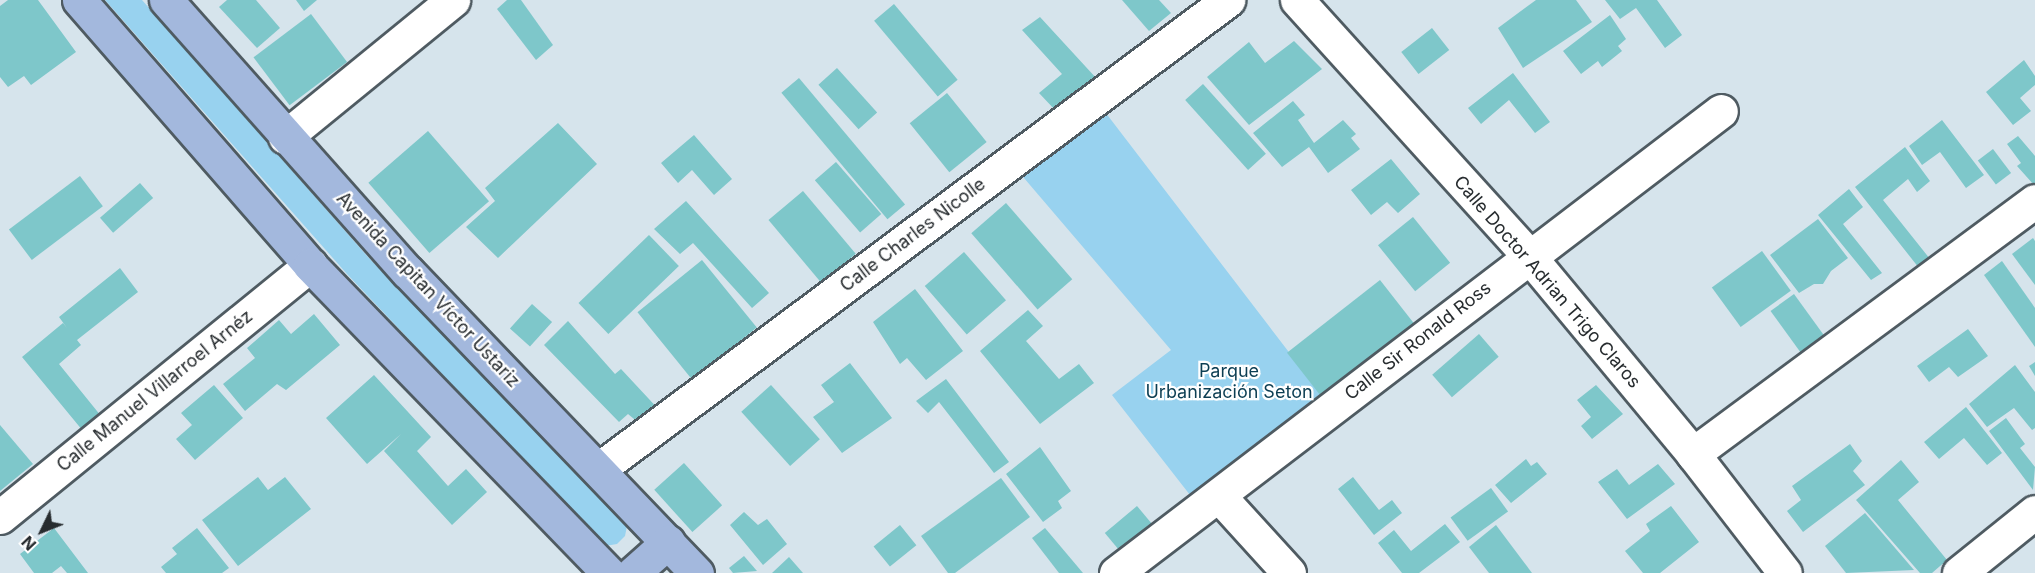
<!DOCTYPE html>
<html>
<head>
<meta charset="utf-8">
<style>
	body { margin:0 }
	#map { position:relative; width:2035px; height:573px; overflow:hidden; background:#d6e4ec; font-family:Inter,sans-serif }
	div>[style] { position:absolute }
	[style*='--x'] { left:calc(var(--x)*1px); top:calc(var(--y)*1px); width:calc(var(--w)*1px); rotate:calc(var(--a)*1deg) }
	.green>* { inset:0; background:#98d2ef }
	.building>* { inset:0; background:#7ec7ca; transform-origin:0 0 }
	.roads { filter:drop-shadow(2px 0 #4f5b62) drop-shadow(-2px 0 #4f5b62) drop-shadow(0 2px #4f5b62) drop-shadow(0 -2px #4f5b62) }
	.street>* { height:33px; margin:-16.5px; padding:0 16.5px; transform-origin:16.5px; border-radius:16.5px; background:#fff }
	.primary>* { height:33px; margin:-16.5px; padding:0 16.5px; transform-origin:16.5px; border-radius:16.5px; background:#a3b8dd }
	span { translate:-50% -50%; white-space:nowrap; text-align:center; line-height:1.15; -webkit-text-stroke:4.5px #fff; paint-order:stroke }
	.street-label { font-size:18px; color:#272c2f }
	.park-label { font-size:18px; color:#0c3e53 }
	.north { position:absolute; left:12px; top:501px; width:60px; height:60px; -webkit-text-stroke:4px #fff; paint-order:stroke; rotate:227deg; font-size:16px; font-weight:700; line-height:24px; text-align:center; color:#272c2f }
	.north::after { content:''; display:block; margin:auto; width:21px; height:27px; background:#272c2f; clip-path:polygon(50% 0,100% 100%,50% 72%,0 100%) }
</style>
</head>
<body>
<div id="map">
	<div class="green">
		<i style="clip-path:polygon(105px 0,142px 0,368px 257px,627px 526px,625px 536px,617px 544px,605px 546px,347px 274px)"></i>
		<i style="clip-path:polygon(1102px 108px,1321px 394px,1190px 495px,1112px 395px,1171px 350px,1018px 171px)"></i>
	</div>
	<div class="building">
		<i style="clip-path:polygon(8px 0,38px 0,76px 52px,31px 85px,24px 76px,8px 87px,0 77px,0 6px)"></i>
		<i style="clip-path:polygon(227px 0,256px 0,280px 28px,257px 48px,219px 7px)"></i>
		<i style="clip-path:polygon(296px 0,317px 0,304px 11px)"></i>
		<i style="clip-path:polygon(507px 0,521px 0,553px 45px,536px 60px,497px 9px)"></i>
		<i style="clip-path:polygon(1122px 0,1159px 0,1171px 13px,1149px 31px)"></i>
		<i style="clip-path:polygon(1536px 0,1576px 0,1592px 22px,1523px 68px,1498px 28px)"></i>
		<i style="clip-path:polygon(1605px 0,1657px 0,1682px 35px,1665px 48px,1636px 8px,1620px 19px)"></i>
		<i style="left:894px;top:4px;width:99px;height:26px;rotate:50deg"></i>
		<i style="left:311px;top:14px;width:60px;height:72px;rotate:53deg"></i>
		<i style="clip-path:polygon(1610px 15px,1626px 39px,1618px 46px,1622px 51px,1602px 67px,1598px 61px,1581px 74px,1563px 51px)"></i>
		<i style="clip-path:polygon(1040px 17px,1097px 79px,1056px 111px,1039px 93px,1062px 74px,1022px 30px)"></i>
		<i style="left:1432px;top:28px;width:28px;height:39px;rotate:52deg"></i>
		<i style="clip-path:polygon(1294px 41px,1322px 69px,1249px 125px,1207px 77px,1249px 42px,1265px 63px)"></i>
		<i style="clip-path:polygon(2024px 60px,2035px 76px,2035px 85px,2020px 98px,2031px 111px,2013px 125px,1986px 92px)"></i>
		<i style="left:837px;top:68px;width:60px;height:25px;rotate:48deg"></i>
		<i style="clip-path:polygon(1513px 73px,1550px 122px,1535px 133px,1509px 100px,1481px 124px,1468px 108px)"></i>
		<i style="left:799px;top:78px;width:165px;height:23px;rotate:50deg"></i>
		<i style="left:1203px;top:84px;width:94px;height:24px;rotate:48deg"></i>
		<i style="left:947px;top:93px;width:63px;height:48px;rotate:51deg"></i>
		<i style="clip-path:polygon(1293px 101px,1305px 115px,1298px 120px,1314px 143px,1343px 120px,1356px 134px,1351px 138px,1360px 149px,1328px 173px,1309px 147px,1282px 167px,1253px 133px)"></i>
		<i style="clip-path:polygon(1942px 120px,1984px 175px,1966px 188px,1940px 152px,1922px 165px,1909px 146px)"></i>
		<i style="clip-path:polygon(558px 123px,597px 164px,498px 258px,466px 227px,495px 201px,485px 188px)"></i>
		<i style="left:428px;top:131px;width:93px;height:79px;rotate:49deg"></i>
		<i style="clip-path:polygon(694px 135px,732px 179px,714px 195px,692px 170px,678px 183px,661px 163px)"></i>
		<i style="clip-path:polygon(2018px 136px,2035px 156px,2035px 186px,2017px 166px,2021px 163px,2007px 144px)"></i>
		<i style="clip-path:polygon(1905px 147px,1930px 181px,1917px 192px,1908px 179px,1883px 200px,1930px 259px,1919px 268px,1855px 187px)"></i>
		<i style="left:1993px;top:149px;width:30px;height:19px;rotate:53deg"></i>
		<i style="clip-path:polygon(1391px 159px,1420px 194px,1398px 213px,1387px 202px,1371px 215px,1351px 190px)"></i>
		<i style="left:836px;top:162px;width:69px;height:28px;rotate:49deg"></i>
		<i style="left:80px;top:176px;width:38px;height:89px;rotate:53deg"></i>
		<i style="left:140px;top:183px;width:20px;height:53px;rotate:49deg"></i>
		<i style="clip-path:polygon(1849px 189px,1863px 207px,1843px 224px,1882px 273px,1871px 280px,1818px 215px)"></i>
		<i style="left:803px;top:191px;width:82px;height:45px;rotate:50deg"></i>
		<i style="clip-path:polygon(686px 201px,769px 293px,752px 308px,693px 243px,680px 254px,654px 229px)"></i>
		<i style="left:1006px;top:203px;width:101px;height:46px;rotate:49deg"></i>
		<i style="left:1413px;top:217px;width:59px;height:45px;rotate:51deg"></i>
		<i style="clip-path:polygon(1818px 219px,1848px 258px,1831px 271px,1823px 284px,1814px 284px,1799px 293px,1770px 255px)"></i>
		<i style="left:649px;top:235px;width:43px;height:98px;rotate:46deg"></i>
		<i style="clip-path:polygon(2033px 238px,2035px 241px,2035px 285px,2012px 254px)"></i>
		<i style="left:1762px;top:251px;width:49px;height:62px;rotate:54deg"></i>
		<i style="left:964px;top:252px;width:64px;height:52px;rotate:49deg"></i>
		<i style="left:702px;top:260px;width:87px;height:83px;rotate:51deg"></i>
		<i style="clip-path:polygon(2002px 261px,2035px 308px,2035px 347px,1984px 275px)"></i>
		<i style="clip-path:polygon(120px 268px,138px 292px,77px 340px,81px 345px,59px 364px,101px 416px,83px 431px,22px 357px,63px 323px,67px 328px,59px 317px)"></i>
		<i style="left:1380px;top:280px;width:61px;height:118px;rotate:52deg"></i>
		<i style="clip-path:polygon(915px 289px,963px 351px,926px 380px,907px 358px,900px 364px,873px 322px)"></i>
		<i style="left:1794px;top:294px;width:62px;height:29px;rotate:54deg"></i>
		<i style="left:532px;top:304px;width:27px;height:33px;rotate:42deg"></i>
		<i style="clip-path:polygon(1028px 310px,1043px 326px,1026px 341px,1059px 379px,1079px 364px,1094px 383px,1040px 424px,980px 351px)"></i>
		<i style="clip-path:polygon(314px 314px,340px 345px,286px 390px,277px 384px,245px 411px,223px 384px,255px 358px,247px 348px,279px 320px,291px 334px)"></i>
		<i style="clip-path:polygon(568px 321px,615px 374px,621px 369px,662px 413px,646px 429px,628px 414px,619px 422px,544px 345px)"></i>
		<i style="clip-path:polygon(1968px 329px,1988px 356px,1958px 377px,1949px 367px,1929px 382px,1917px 366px)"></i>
		<i style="left:1479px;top:334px;width:30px;height:62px;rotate:49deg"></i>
		<i style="clip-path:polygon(2035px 362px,2035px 376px,2029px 366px)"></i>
		<i style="clip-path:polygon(850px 363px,892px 418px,842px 453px,813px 417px,834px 402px,821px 385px)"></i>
		<i style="clip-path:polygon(2015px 365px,2035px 392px,2035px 428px,2032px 430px,2014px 408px,1987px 427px,1969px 404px)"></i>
		<i style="clip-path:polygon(374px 375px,431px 437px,417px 451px,448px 486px,466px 469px,487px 492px,452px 525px,384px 451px,401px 434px,367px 464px,326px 418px)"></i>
		<i style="clip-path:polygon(946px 379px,1009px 462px,994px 473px,939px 402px,928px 413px,916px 401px)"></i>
		<i style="clip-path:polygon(214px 385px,243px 418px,195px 460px,176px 439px,192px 425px,181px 413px)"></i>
		<i style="left:771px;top:385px;width:73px;height:40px;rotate:48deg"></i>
		<i style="clip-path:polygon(1596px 385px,1623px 414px,1592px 439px,1581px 426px,1591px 417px,1577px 400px)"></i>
		<i style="clip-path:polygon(1966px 407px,2002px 453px,1987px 465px,1964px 438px,1939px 459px,1924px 442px)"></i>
		<i style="clip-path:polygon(2006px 418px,2025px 444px,2020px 448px,2035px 467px,2033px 490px,1989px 431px)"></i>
		<i style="clip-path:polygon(0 425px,33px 464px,0 491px)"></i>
		<i style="clip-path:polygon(1850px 444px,1862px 461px,1853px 471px,1865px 485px,1803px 532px,1787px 511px,1801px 500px,1792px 486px)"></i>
		<i style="clip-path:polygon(1040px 447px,1071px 491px,1058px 501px,1062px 508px,1043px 522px,1006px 474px)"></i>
		<i style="clip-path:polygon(1526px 459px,1531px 466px,1537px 462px,1547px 474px,1511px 503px,1495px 485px)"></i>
		<i style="clip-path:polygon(1901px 460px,1919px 482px,1898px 500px,1947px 560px,1932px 573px,1920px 573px,1856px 500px)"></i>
		<i style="left:684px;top:463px;width:57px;height:40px;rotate:48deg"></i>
		<i style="clip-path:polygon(1658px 464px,1675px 484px,1627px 519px,1598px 482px,1617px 469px,1629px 485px)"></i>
		<i style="clip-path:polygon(258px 477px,268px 490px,285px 477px,311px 509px,238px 566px,202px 520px)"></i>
		<i style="clip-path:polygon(1353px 477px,1379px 510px,1392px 500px,1402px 513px,1374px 535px,1338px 489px)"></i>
		<i style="clip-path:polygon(1001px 478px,1030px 517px,955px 573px,948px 573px,921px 536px)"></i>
		<i style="left:1491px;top:488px;width:29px;height:50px;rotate:54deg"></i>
		<i style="left:1137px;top:506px;width:25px;height:42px;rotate:50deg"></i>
		<i style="clip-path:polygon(1671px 506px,1699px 542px,1660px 573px,1643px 573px,1625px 551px,1650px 531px,1646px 524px)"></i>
		<i style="clip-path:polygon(744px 512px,758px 525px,767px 519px,787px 544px,763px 565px,730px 525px)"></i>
		<i style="clip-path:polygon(1865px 513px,1914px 570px,1846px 573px,1825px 546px)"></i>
		<i style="clip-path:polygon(1445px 524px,1460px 542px,1419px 573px,1402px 573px,1378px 543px,1394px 530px,1411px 551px)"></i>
		<i style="left:900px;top:525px;width:26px;height:34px;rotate:51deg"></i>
		<i style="clip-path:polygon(1496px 525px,1532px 573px,1489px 573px,1469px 547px)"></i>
		<i style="clip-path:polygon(54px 528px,88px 573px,67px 573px,61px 566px,52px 573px,34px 573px,20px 554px)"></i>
		<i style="clip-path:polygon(197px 528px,229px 568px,222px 573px,166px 573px,161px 567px,177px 554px,172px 548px)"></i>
		<i style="clip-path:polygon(1045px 528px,1083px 573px,1059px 573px,1032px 538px)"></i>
		<i style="clip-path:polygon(744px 556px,757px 571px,733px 573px,729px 568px)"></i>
		<i style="clip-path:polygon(789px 557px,803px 573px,772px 573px)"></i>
	</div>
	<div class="roads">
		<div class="street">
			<i style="--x:1297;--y:0;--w:344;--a:47.8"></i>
			<i style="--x:1528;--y:255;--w:259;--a:50.3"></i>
			<i style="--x:1693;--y:454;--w:150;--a:52.3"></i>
			<i style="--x:285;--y:137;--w:217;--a:-39.2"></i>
			<i style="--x:1693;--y:454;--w:425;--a:-36.5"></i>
			<i style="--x:599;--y:469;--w:785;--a:-36.71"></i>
			<i style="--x:1219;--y:496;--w:104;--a:47.7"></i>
			<i style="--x:0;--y:517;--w:400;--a:-39.1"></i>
			<i style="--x:1116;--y:573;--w:761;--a:-37.37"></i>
			<i style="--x:1959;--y:573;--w:97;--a:-38.8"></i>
		</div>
		<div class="primary">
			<i style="--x:79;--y:0;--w:352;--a:48.9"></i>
			<i style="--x:310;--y:265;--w:429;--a:45.9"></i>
			<i style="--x:166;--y:0;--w:363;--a:48.4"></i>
			<i style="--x:407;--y:271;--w:419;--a:46.2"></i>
			<i style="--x:633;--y:573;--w:47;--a:-41.5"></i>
		</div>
	</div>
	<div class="street-label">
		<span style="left:913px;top:235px;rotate:-37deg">Calle Charles Nicolle</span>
		<span style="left:1547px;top:282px;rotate:49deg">Calle Doctor Adrian Trigo Claros</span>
		<span style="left:428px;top:290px;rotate:47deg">Avenida Capitan Víctor Ustariz</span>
		<span style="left:1418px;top:341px;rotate:-38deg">Calle Sir Ronald Ross</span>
		<span style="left:155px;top:391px;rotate:-39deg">Calle Manuel Villarroel Arnéz</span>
	</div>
	<div class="park-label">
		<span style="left:1229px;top:382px">Parque<br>Urbanización Seton</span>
	</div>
	<div class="north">N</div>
</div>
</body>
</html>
